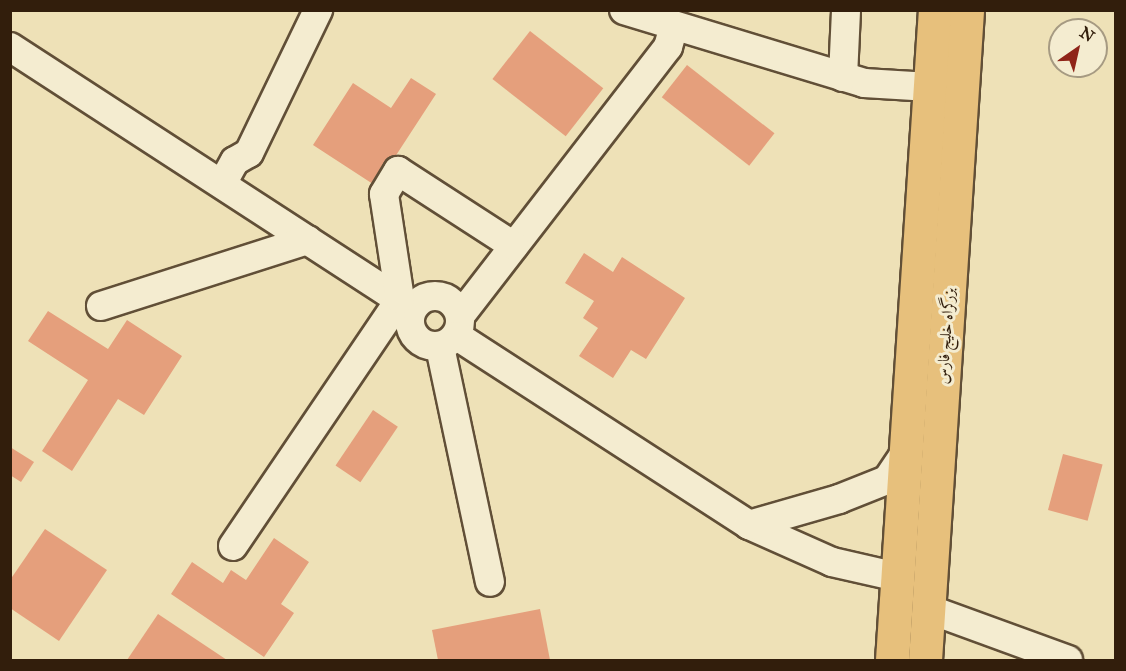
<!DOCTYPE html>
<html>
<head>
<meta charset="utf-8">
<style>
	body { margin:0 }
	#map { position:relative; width:1126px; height:671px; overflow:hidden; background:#eee1b7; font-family:"IM FELL Great Primer",Amiri,serif }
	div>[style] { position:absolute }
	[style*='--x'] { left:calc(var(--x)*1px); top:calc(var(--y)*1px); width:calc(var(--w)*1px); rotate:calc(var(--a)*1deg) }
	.building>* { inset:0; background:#e59f7c; transform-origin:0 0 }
	.roads { filter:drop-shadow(2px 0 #614f37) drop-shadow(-2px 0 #614f37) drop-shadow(0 2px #614f37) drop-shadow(0 -2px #614f37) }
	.minor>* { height:28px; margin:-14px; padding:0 14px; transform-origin:14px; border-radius:14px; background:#f4ecd0 }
	.minor>.ring { margin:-14px; padding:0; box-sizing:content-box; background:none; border:28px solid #f4ecd0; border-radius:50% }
	.highway>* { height:33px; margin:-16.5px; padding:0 16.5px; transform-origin:16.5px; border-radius:16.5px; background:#e7c07c }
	span { translate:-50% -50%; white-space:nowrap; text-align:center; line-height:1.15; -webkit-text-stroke:6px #f4ecd0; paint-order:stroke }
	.street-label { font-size:16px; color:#321e0c }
	.frame { position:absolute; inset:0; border:12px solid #321e0c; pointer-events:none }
	.north { position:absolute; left:1048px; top:18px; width:60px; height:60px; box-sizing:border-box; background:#f4ecd0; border:2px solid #a69a82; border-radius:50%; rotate:34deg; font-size:16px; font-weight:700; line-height:24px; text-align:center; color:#321e0c }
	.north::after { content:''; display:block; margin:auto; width:21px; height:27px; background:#8f2418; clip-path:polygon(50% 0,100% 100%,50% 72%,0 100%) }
</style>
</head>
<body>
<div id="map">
	<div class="building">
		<i style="left:530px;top:31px;width:93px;height:61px;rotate:38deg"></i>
		<i style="left:687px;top:65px;width:111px;height:41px;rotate:38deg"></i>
		<i style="clip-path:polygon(411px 78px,436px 94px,376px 186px,313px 145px,353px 83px,391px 108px)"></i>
		<i style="clip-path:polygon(584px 253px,613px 272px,622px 257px,685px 298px,646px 359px,631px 350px,613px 378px,579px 356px,598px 328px,583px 318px,594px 301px,565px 283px)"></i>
		<i style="clip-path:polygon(48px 311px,108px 349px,127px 320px,182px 356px,144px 415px,118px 399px,72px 471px,42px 451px,88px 380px,28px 341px)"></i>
		<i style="left:373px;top:410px;width:30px;height:67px;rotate:34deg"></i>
		<i style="clip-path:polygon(10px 447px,34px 462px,21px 482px,10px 475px)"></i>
		<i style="left:1063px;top:454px;width:41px;height:58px;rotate:15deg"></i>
		<i style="clip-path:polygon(45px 529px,107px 570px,59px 641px,10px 608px,10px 580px)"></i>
		<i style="clip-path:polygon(274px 538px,309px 562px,281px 604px,294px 613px,264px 657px,171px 594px,192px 562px,223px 583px,231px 570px,246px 580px)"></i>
		<i style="clip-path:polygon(540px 609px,550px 660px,438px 660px,432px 630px)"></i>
		<i style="clip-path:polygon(158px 614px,227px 660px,127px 660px)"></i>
	</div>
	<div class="roads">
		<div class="minor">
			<i style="--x:624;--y:10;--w:251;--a:16.9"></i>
			<i style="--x:864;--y:83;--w:66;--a:3.5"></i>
			<i style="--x:10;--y:47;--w:474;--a:33"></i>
			<i style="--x:843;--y:77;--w:67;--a:-87.4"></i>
			<i style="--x:222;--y:184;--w:26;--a:-61"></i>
			<i style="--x:235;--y:161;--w:16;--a:-30"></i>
			<i style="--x:249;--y:153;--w:159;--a:-64.2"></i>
			<i class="ring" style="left:410px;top:296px;width:22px;height:22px"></i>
			<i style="--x:101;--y:306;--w:217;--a:-17.7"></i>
			<i style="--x:460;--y:316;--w:340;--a:-52.3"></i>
			<i style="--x:668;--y:47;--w:22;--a:-74"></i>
			<i style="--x:457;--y:336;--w:348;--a:32.9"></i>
			<i style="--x:749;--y:525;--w:91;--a:24"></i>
			<i style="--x:832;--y:562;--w:68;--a:12.8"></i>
			<i style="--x:440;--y:347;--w:240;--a:78"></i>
			<i style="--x:749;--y:525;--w:94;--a:-16.1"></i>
			<i style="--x:839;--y:499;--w:52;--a:-21.6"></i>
			<i style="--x:887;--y:480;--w:34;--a:-56"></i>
			<i style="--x:233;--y:546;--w:298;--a:-55.9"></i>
			<i style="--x:400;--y:299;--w:106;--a:-98.7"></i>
			<i style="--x:384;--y:194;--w:27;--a:-59"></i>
			<i style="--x:398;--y:171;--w:138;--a:32.9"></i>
			<i style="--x:928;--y:609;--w:149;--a:20"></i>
		</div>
		<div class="highway">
			<i style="--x:892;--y:660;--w:651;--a:-86.22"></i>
			<i style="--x:925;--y:660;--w:651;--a:-86.3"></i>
		</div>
	</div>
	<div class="street-label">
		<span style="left:946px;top:336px;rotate:-86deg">بزرگراه خلیج فارس</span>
	</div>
	<div class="frame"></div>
	<div class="north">N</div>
</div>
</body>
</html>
